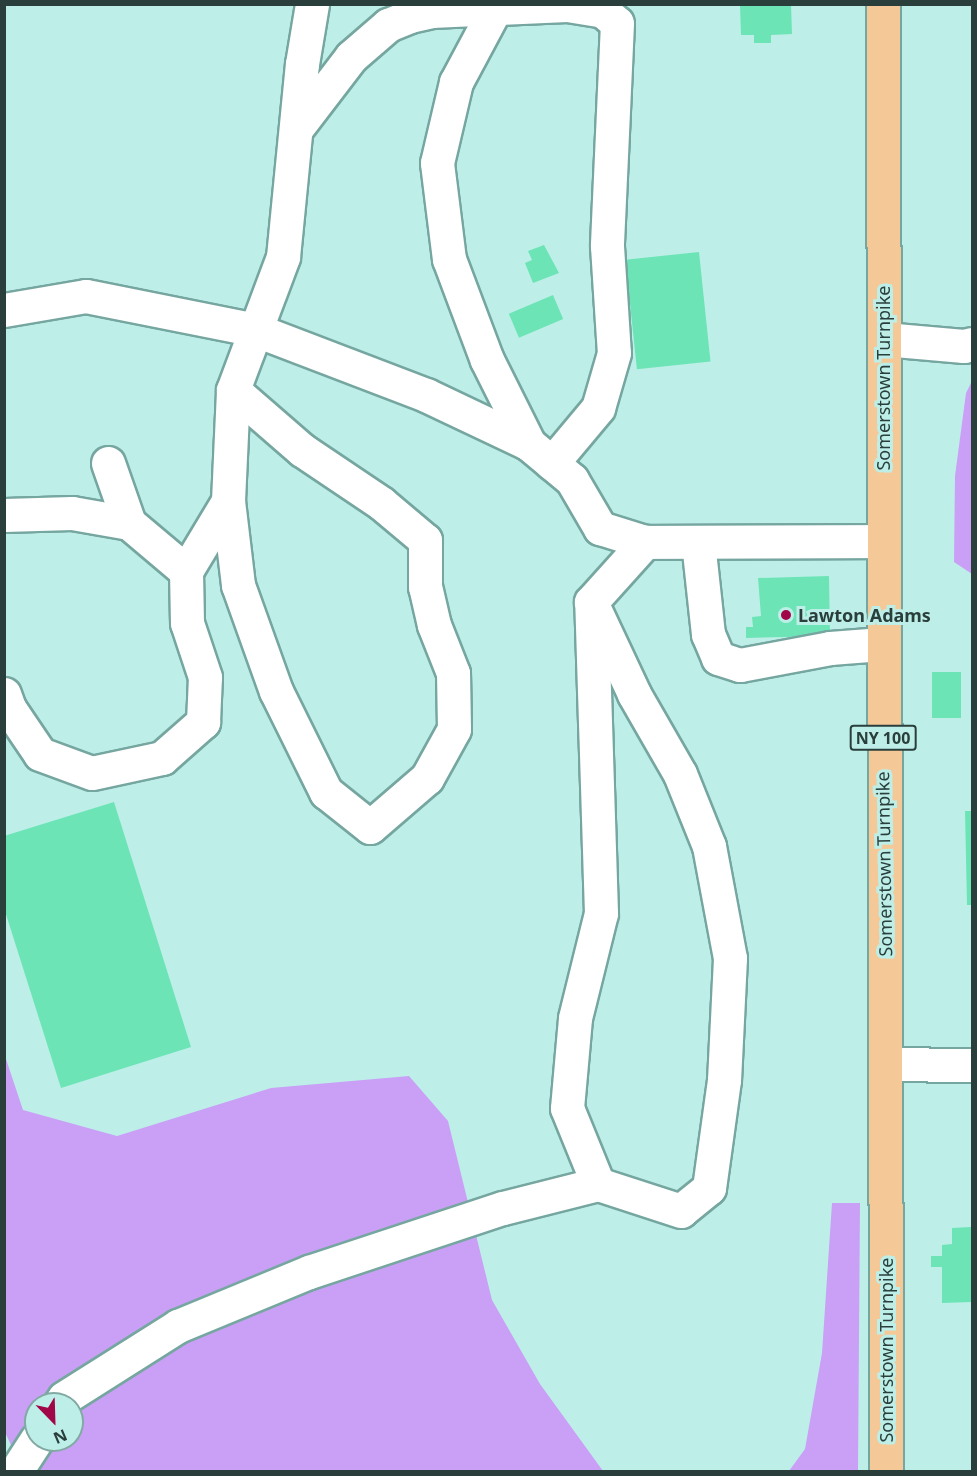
<!DOCTYPE html>
<html>
<head>
<meta charset="utf-8">
<style>
	body { margin:0 }
	#map { position:relative; width:977px; height:1476px; overflow:hidden; background:#bdefe8; font-family:"Noto Sans",sans-serif }
	div>[style] { position:absolute }
	[style*='--x'] { left:calc(var(--x)*1px); top:calc(var(--y)*1px); width:calc(var(--w)*1px); rotate:calc(var(--a)*1deg) }
	.forest>* { inset:0; background:#c9a0f6 }
	.building>* { inset:0; background:#6ce4b6; transform-origin:0 0 }
	.roads { filter:drop-shadow(2px 0 #76a6a0) drop-shadow(-2px 0 #76a6a0) drop-shadow(0 2px #76a6a0) drop-shadow(0 -2px #76a6a0) }
	.minor>* { height:33px; margin:-16.5px; padding:0 16.5px; transform-origin:16.5px; border-radius:16.5px; background:#fff }
	.major>* { height:33px; margin:-16.5px; padding:0 16.5px; transform-origin:16.5px; border-radius:16.5px; background:#f5c897 }
	.dots>* { width:16px; height:16px; translate:-50% -50%; box-sizing:border-box; border:3px solid #bdefe8; border-radius:50% }
	span { translate:-50% -50%; white-space:nowrap; text-align:center; line-height:1.15; -webkit-text-stroke:6px #bdefe8; paint-order:stroke }
	.shield-label span { padding:2px 4px; background:#bdefe8; border:2px solid; border-radius:4px; -webkit-text-stroke-width:0 }
	.shield-label { font-size:16px; color:#2a3f3c; font-weight:700 }
	.street-label { font-size:18px; color:#2a3f3c }
	.poi-label { font-size:18px; color:#2a3f3c; font-weight:700 }
	.left { translate:0 -50%; text-align:left }
	.frame { position:absolute; inset:0; border:6px solid #2a3f3c; pointer-events:none }
	.north { position:absolute; left:24px; top:1392px; width:60px; height:60px; box-sizing:border-box; background:#bdefe8; border:2px solid #82a9a3; border-radius:50%; rotate:157deg; font-size:16px; font-weight:700; line-height:24px; text-align:center; color:#2a3f3c }
	.north::after { content:''; display:block; margin:auto; width:21px; height:27px; background:#a00648; clip-path:polygon(50% 0,100% 100%,50% 72%,0 100%) }
</style>
</head>
<body>
<div id="map">
	<div class="forest">
		<i style="clip-path:polygon(972px 381px,972px 574px,954px 562px,955px 476px,966px 393px)"></i>
		<i style="clip-path:polygon(evenodd,4px 1053px,23px 1110px,117px 1136px,271px 1088px,409px 1076px,448px 1121px,492px 1300px,540px 1384px,603px 1471px,23px 1471px,4px 1430px,4px 1053px,36px 1404px,72px 1404px,72px 1440px,36px 1440px,36px 1404px)"></i>
		<i style="clip-path:polygon(832px 1203px,860px 1203px,858px 1471px,789px 1471px,805px 1449px,822px 1353px)"></i>
	</div>
	<div class="building">
		<i style="clip-path:polygon(791px 4px,792px 34px,771px 35px,771px 43px,754px 43px,754px 35px,741px 35px,740px 5px)"></i>
		<i style="clip-path:polygon(544px 245px,559px 273px,533px 283px,525px 263px,532px 260px,528px 251px)"></i>
		<i style="left:699px;top:252px;width:110px;height:74px;rotate:84deg"></i>
		<i style="left:553px;top:295px;width:26px;height:48px;rotate:67deg"></i>
		<i style="clip-path:polygon(829px 576px,830px 636px,746px 638px,746px 627px,753px 627px,752px 617px,761px 616px,758px 578px)"></i>
		<i style="left:932px;top:672px;width:29px;height:46px"></i>
		<i style="clip-path:polygon(114px 802px,191px 1047px,61px 1088px,4px 908px,4px 836px)"></i>
		<i style="clip-path:polygon(965px 811px,972px 811px,972px 905px,967px 905px)"></i>
		<i style="clip-path:polygon(971px 1227px,971px 1302px,942px 1303px,942px 1267px,931px 1267px,931px 1256px,942px 1256px,942px 1245px,952px 1244px,952px 1228px)"></i>
	</div>
	<div class="roads">
		<div class="minor">
			<i style="--x:495;--y:9;--w:83;--a:118.1"></i>
			<i style="--x:456;--y:82;--w:83;--a:103.2"></i>
			<i style="--x:437;--y:163;--w:97;--a:82.9"></i>
			<i style="--x:449;--y:259;--w:108;--a:69.4"></i>
			<i style="--x:487;--y:360;--w:94;--a:63.4"></i>
			<i style="--x:296;--y:129;--w:91;--a:-52.6"></i>
			<i style="--x:351;--y:57;--w:49;--a:-40.9"></i>
			<i style="--x:388;--y:25;--w:24;--a:-22"></i>
			<i style="--x:410;--y:16;--w:22;--a:-13"></i>
			<i style="--x:431;--y:11;--w:136;--a:-2.5"></i>
			<i style="--x:567;--y:5;--w:36;--a:9"></i>
			<i style="--x:603;--y:11;--w:18;--a:41"></i>
			<i style="--x:617;--y:23;--w:223;--a:92.6"></i>
			<i style="--x:607;--y:246;--w:107;--a:86.3"></i>
			<i style="--x:614;--y:353;--w:57;--a:106.2"></i>
			<i style="--x:598;--y:408;--w:72;--a:129.9"></i>
			<i style="--x:4;--y:310;--w:83;--a:-9.7"></i>
			<i style="--x:86;--y:296;--w:173;--a:11.3"></i>
			<i style="--x:256;--y:330;--w:182;--a:20.9"></i>
			<i style="--x:426;--y:395;--w:114;--a:25.4"></i>
			<i style="--x:529;--y:444;--w:56;--a:39.9"></i>
			<i style="--x:572;--y:480;--w:56;--a:59.7"></i>
			<i style="--x:600;--y:528;--w:47;--a:17.3"></i>
			<i style="--x:645;--y:542;--w:237;--a:-0.2"></i>
			<i style="--x:884;--y:339;--w:80;--a:5"></i>
			<i style="--x:964;--y:346;--w:8;--a:-14"></i>
			<i style="--x:108;--y:463;--w:64;--a:70.7"></i>
			<i style="--x:129;--y:523;--w:75;--a:40.1"></i>
			<i style="--x:228;--y:501;--w:85;--a:83.2"></i>
			<i style="--x:238;--y:585;--w:113;--a:70.3"></i>
			<i style="--x:276;--y:691;--w:113;--a:63.7"></i>
			<i style="--x:326;--y:792;--w:56;--a:38.5"></i>
			<i style="--x:370;--y:827;--w:75;--a:-40.7"></i>
			<i style="--x:427;--y:778;--w:56;--a:-61.1"></i>
			<i style="--x:454;--y:729;--w:56;--a:-91"></i>
			<i style="--x:453;--y:673;--w:52;--a:-111.6"></i>
			<i style="--x:434;--y:625;--w:39;--a:-103"></i>
			<i style="--x:425;--y:587;--w:47;--a:-90"></i>
			<i style="--x:425;--y:540;--w:57;--a:-139.9"></i>
			<i style="--x:381;--y:503;--w:95;--a:-146.1"></i>
			<i style="--x:302;--y:450;--w:91;--a:-139"></i>
			<i style="--x:4;--y:515;--w:68;--a:-1.7"></i>
			<i style="--x:72;--y:513;--w:58;--a:10"></i>
			<i style="--x:698;--y:542;--w:93;--a:83.8"></i>
			<i style="--x:708;--y:634;--w:26;--a:67"></i>
			<i style="--x:718;--y:658;--w:23;--a:18"></i>
			<i style="--x:740;--y:665;--w:92;--a:-10.7"></i>
			<i style="--x:830;--y:648;--w:52;--a:-4.4"></i>
			<i style="--x:591;--y:602;--w:102;--a:64.9"></i>
			<i style="--x:634;--y:694;--w:92;--a:60.1"></i>
			<i style="--x:680;--y:774;--w:78;--a:68.1"></i>
			<i style="--x:709;--y:846;--w:114;--a:79.4"></i>
			<i style="--x:730;--y:958;--w:122;--a:92.8"></i>
			<i style="--x:724;--y:1080;--w:109;--a:97.9"></i>
			<i style="--x:709;--y:1188;--w:36;--a:141"></i>
			<i style="--x:681;--y:1211;--w:87;--a:-162"></i>
			<i style="--x:598;--y:1184;--w:82;--a:-112.2"></i>
			<i style="--x:567;--y:1108;--w:90;--a:-84.9"></i>
			<i style="--x:575;--y:1018;--w:108;--a:-76.1"></i>
			<i style="--x:601;--y:913;--w:311;--a:-91.8"></i>
			<i style="--x:591;--y:602;--w:81;--a:-48"></i>
			<i style="--x:4;--y:694;--w:15;--a:70"></i>
			<i style="--x:9;--y:708;--w:55;--a:56"></i>
			<i style="--x:40;--y:754;--w:55;--a:20.1"></i>
			<i style="--x:92;--y:773;--w:72;--a:-12.1"></i>
			<i style="--x:162;--y:758;--w:55;--a:-41.3"></i>
			<i style="--x:203;--y:722;--w:45;--a:-87.5"></i>
			<i style="--x:205;--y:677;--w:57;--a:-108.4"></i>
			<i style="--x:187;--y:623;--w:52;--a:-91.1"></i>
			<i style="--x:186;--y:571;--w:82;--a:-59"></i>
			<i style="--x:228;--y:501;--w:111;--a:-87.4"></i>
			<i style="--x:233;--y:390;--w:142;--a:-69.4"></i>
			<i style="--x:283;--y:257;--w:194;--a:-84.4"></i>
			<i style="--x:302;--y:64;--w:61;--a:-80.5"></i>
			<i style="--x:887;--y:1064;--w:85;--a:0.7"></i>
			<i style="--x:60;--y:1404;--w:7;--a:-56"></i>
			<i style="--x:64;--y:1398;--w:135;--a:-32.3"></i>
			<i style="--x:178;--y:1326;--w:142;--a:-22.4"></i>
			<i style="--x:309;--y:1272;--w:204;--a:-18.3"></i>
			<i style="--x:503;--y:1208;--w:98;--a:-14.2"></i>
			<i style="--x:20;--y:1465;--w:30;--a:-57"></i>
		</div>
		<div class="major">
			<i style="--x:883;--y:4;--w:1468;--a:89.88"></i>
		</div>
	</div>
	<div class="dots">
		<i style="left:786px;top:615px;background:#a00648"></i>
	</div>
	<div class="shield-label">
		<span style="left:883px;top:738px">NY 100</span>
	</div>
	<div class="street-label">
		<span style="left:883px;top:378px;rotate:-90deg">Somerstown Turnpike</span>
		<span style="left:884px;top:864px;rotate:-91deg">Somerstown Turnpike</span>
		<span style="left:886px;top:1350px;rotate:-90deg">Somerstown Turnpike</span>
	</div>
	<div class="poi-label">
		<span class="left" style="left:798px;top:615px">Lawton Adams</span>
	</div>
	<div class="frame"></div>
	<div class="north">N</div>
</div>
</body>
</html>
